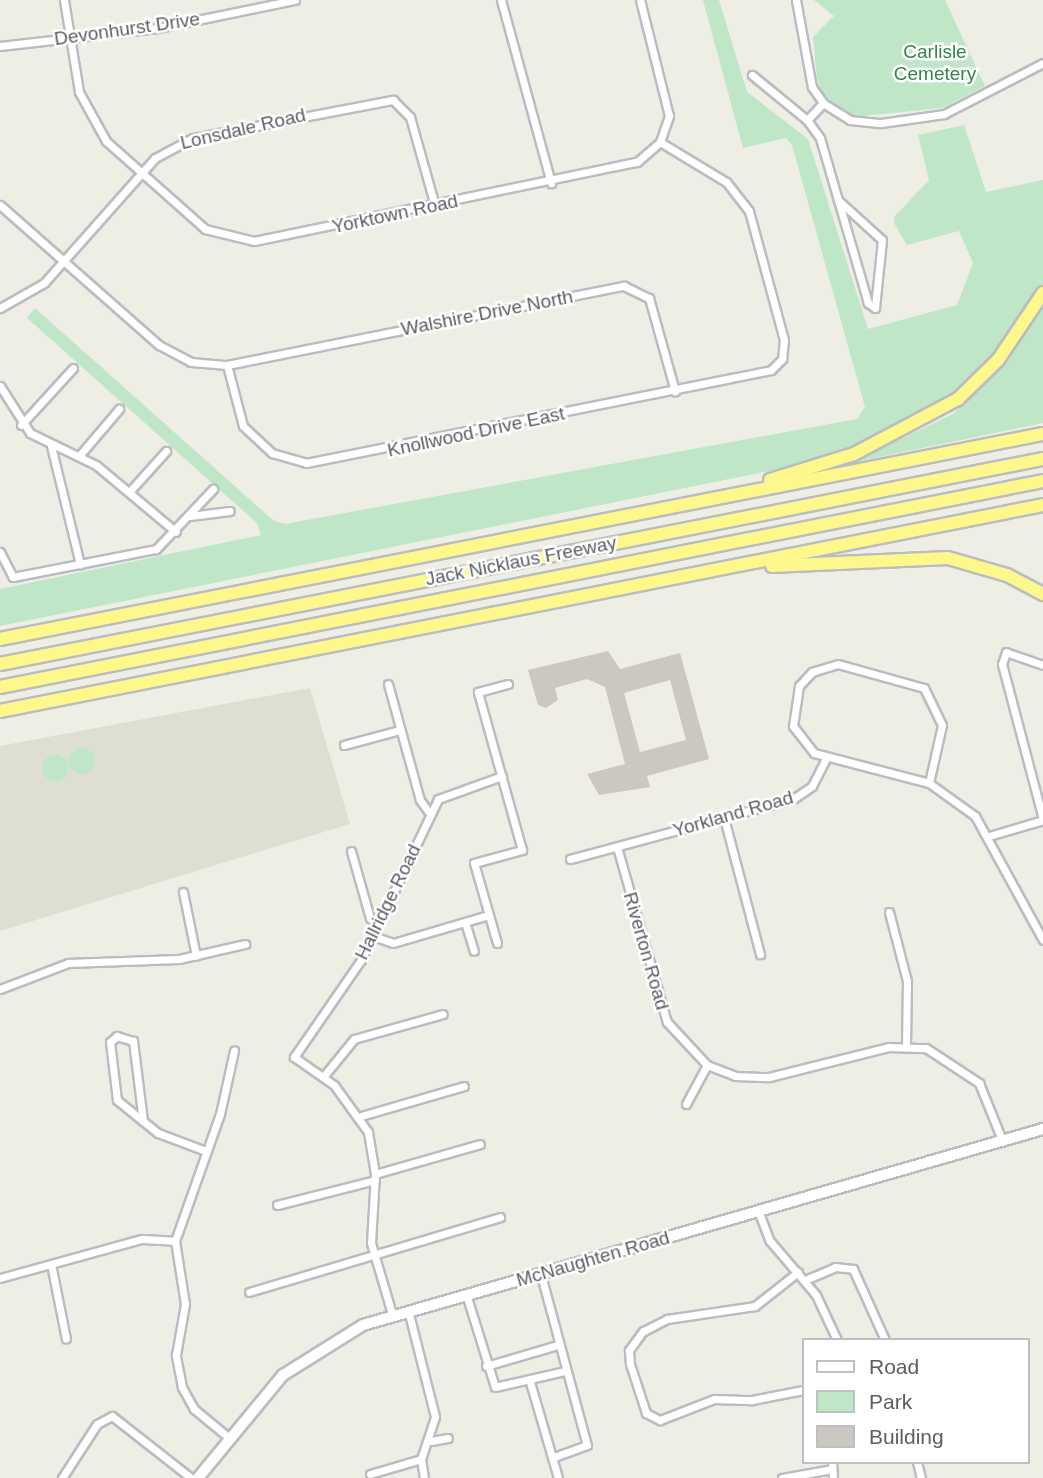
<!DOCTYPE html>
<html>
<head>
<meta charset="utf-8">
<style>
	body { margin:0 }
	#map { position:relative; width:1043px; height:1478px; overflow:hidden; background:#eeeee4; font-family:Helvetica,sans-serif }
	div>[style] { position:absolute }
	[style*='--x'] { left:calc(var(--x)*1px); top:calc(var(--y)*1px); width:calc(var(--w)*1px); rotate:calc(var(--a)*1deg) }
	.education>* { inset:0; background:#deded2 }
	.green>* { inset:0; background:#c0e6c8 }
	.round { border-radius:50% }
	.building>* { inset:0; background:#cac8c1 }
	.roads { filter:drop-shadow(2px 0 #bbbcc2) drop-shadow(-2px 0 #bbbcc2) drop-shadow(0 2px #bbbcc2) drop-shadow(0 -2px #bbbcc2) }
	.street>* { height:7px; margin:-3.5px; padding:0 3.5px; transform-origin:3.5px; border-radius:3.5px; background:#fff }
	.secondary>* { height:10px; margin:-5px; padding:0 5px; transform-origin:5px; border-radius:5px; background:#fff }
	.highway>* { height:12px; margin:-6px; padding:0 6px; transform-origin:6px; border-radius:6px; background:#fdf88c }
	span { translate:-50% -50%; white-space:nowrap; text-align:center; line-height:1.15; -webkit-text-stroke:5px #fff; paint-order:stroke }
	.street-label { font-size:19px; color:#5c5e64 }
	.park-label { font-size:19px; color:#348348 }
	.legend { position:absolute; left:802px; top:1338px; width:228px; height:126px; box-sizing:border-box; background:#fff; border:2px solid #bebfc1; margin:0; padding:9px 12px; list-style:none; font-size:21px; color:#5c5e64 }
	.legend li { display:flex; align-items:center; gap:14px; height:35px }
	.legend b { width:35px; border:2px solid #bebfc1 }
</style>
</head>
<body>
<div id="map">
	<div class="education">
		<i style="clip-path:polygon(310px 688px,350px 824px,0 931px,0 746px)"></i>
	</div>
	<div class="green">
		<i style="clip-path:polygon(703px 0,719px 0,747px 92px,808px 139px,868px 329px,957px 305px,973px 263px,959px 231px,907px 245px,895px 225px,894px 217px,929px 180px,918px 135px,964px 125px,986px 192px,1043px 180px,1043px 283px,987px 370px,906px 432px,809px 463px,0 626px,0 589px,261px 535px,257px 523px,27px 318px,35px 308px,274px 521px,285px 524px,857px 419px,865px 407px,792px 145px,786px 138px,743px 148px)"></i>
		<i style="clip-path:polygon(814px 0,945px 0,985px 86px,942px 108px,852px 117px,823px 94px,817px 79px,813px 37px,834px 16px)"></i>
		<i style="clip-path:polygon(1043px 301px,1043px 423px,851px 463px,953px 414px,1005px 363px)"></i>
		<i class="round" style="left:69px;top:748px;width:26px;height:26px"></i>
		<i class="round" style="left:42px;top:755px;width:26px;height:26px"></i>
	</div>
	<div class="building">
		<i style="clip-path:polygon(evenodd,608px 651px,620px 669px,680px 653px,709px 759px,647px 776px,650px 787px,599px 795px,587px 774px,625px 764px,605px 687px,587px 679px,555px 688px,558px 700px,546px 708px,538px 705px,528px 670px,608px 651px,670px 680px,686px 740px,640px 752px,624px 693px,670px 680px)"></i>
	</div>
	<div class="roads">
		<div class="street">
			<i style="--x:64;--y:0;--w:93;--a:80.7"></i>
			<i style="--x:79;--y:92;--w:56;--a:61.1"></i>
			<i style="--x:106;--y:141;--w:132;--a:41.6"></i>
			<i style="--x:205;--y:229;--w:50;--a:13.8"></i>
			<i style="--x:254;--y:241;--w:391;--a:-11.7"></i>
			<i style="--x:637;--y:162;--w:30;--a:-41"></i>
			<i style="--x:660;--y:142;--w:28;--a:-71"></i>
			<i style="--x:669;--y:116;--w:120;--a:-104"></i>
			<i style="--x:501;--y:0;--w:190;--a:74.7"></i>
			<i style="--x:796;--y:0;--w:88;--a:79.6"></i>
			<i style="--x:812;--y:87;--w:19;--a:55"></i>
			<i style="--x:823;--y:103;--w:32;--a:32"></i>
			<i style="--x:850;--y:120;--w:31;--a:6"></i>
			<i style="--x:881;--y:123;--w:64;--a:-8.1"></i>
			<i style="--x:944;--y:114;--w:111;--a:-27.3"></i>
			<i style="--x:0;--y:46;--w:159;--a:-6.5"></i>
			<i style="--x:158;--y:28;--w:140;--a:-11.6"></i>
			<i style="--x:752;--y:75;--w:71;--a:39.3"></i>
			<i style="--x:823;--y:103;--w:23;--a:133"></i>
			<i style="--x:807;--y:120;--w:22;--a:54"></i>
			<i style="--x:820;--y:138;--w:65;--a:73.8"></i>
			<i style="--x:838;--y:200;--w:59;--a:42.3"></i>
			<i style="--x:882;--y:240;--w:68;--a:95.9"></i>
			<i style="--x:875;--y:308;--w:9;--a:-144"></i>
			<i style="--x:868;--y:303;--w:107;--a:-106.2"></i>
			<i style="--x:0;--y:205;--w:212;--a:41.4"></i>
			<i style="--x:159;--y:345;--w:36;--a:28"></i>
			<i style="--x:191;--y:362;--w:36;--a:5"></i>
			<i style="--x:227;--y:365;--w:405;--a:-11.3"></i>
			<i style="--x:624;--y:286;--w:28;--a:26"></i>
			<i style="--x:649;--y:298;--w:97;--a:74.4"></i>
			<i style="--x:0;--y:308;--w:51;--a:-29.6"></i>
			<i style="--x:44;--y:283;--w:167;--a:-48.4"></i>
			<i style="--x:155;--y:158;--w:43;--a:-27.8"></i>
			<i style="--x:193;--y:138;--w:204;--a:-10.8"></i>
			<i style="--x:393;--y:100;--w:24;--a:45"></i>
			<i style="--x:410;--y:117;--w:92;--a:74.3"></i>
			<i style="--x:227;--y:365;--w:63;--a:75.3"></i>
			<i style="--x:243;--y:426;--w:40;--a:43"></i>
			<i style="--x:272;--y:453;--w:35;--a:16"></i>
			<i style="--x:306;--y:463;--w:474;--a:-11.3"></i>
			<i style="--x:771;--y:370;--w:16;--a:-45"></i>
			<i style="--x:782;--y:359;--w:19;--a:-84"></i>
			<i style="--x:784;--y:340;--w:134;--a:-105.2"></i>
			<i style="--x:749;--y:211;--w:37;--a:-128"></i>
			<i style="--x:726;--y:182;--w:77;--a:-148.8"></i>
			<i style="--x:0;--y:386;--w:56;--a:57.4"></i>
			<i style="--x:30;--y:433;--w:73;--a:25.9"></i>
			<i style="--x:96;--y:465;--w:104;--a:39.9"></i>
			<i style="--x:21;--y:425;--w:77;--a:-47.6"></i>
			<i style="--x:51;--y:446;--w:122;--a:76.2"></i>
			<i style="--x:79;--y:456;--w:62;--a:-49.6"></i>
			<i style="--x:130;--y:491;--w:54;--a:-48"></i>
			<i style="--x:190;--y:516;--w:40;--a:-7.1"></i>
			<i style="--x:0;--y:552;--w:28;--a:63"></i>
			<i style="--x:13;--y:577;--w:146;--a:-11.1"></i>
			<i style="--x:156;--y:549;--w:83;--a:-46.5"></i>
			<i style="--x:1043;--y:665;--w:39;--a:-161"></i>
			<i style="--x:1006;--y:652;--w:13;--a:108"></i>
			<i style="--x:1002;--y:664;--w:160;--a:75.2"></i>
			<i style="--x:388;--y:684;--w:120;--a:74.6"></i>
			<i style="--x:420;--y:800;--w:17;--a:54"></i>
			<i style="--x:344;--y:745;--w:58;--a:-15"></i>
			<i style="--x:929;--y:783;--w:59;--a:-77.4"></i>
			<i style="--x:942;--y:725;--w:41;--a:-115.9"></i>
			<i style="--x:924;--y:688;--w:89;--a:-164.4"></i>
			<i style="--x:838;--y:664;--w:27;--a:163"></i>
			<i style="--x:812;--y:672;--w:19;--a:133"></i>
			<i style="--x:799;--y:686;--w:40;--a:98.5"></i>
			<i style="--x:793;--y:726;--w:34;--a:52"></i>
			<i style="--x:814;--y:753;--w:119;--a:14.6"></i>
			<i style="--x:929;--y:783;--w:57;--a:35.7"></i>
			<i style="--x:975;--y:816;--w:141;--a:61.3"></i>
			<i style="--x:724;--y:818;--w:141;--a:75.2"></i>
			<i style="--x:989;--y:836;--w:56;--a:-16.5"></i>
			<i style="--x:617;--y:847;--w:182;--a:74.1"></i>
			<i style="--x:667;--y:1022;--w:59;--a:47.1"></i>
			<i style="--x:707;--y:1065;--w:30;--a:21"></i>
			<i style="--x:735;--y:1076;--w:34;--a:2"></i>
			<i style="--x:769;--y:1077;--w:123;--a:-14.1"></i>
			<i style="--x:888;--y:1047;--w:38;--a:2"></i>
			<i style="--x:926;--y:1048;--w:64;--a:33.4"></i>
			<i style="--x:979;--y:1083;--w:61;--a:68"></i>
			<i style="--x:351;--y:851;--w:70;--a:74.2"></i>
			<i style="--x:370;--y:918;--w:10;--a:37"></i>
			<i style="--x:570;--y:859;--w:231;--a:-15.1"></i>
			<i style="--x:793;--y:799;--w:23;--a:-34"></i>
			<i style="--x:812;--y:786;--w:31;--a:-63"></i>
			<i style="--x:183;--y:892;--w:65;--a:78.5"></i>
			<i style="--x:889;--y:912;--w:71;--a:75.4"></i>
			<i style="--x:907;--y:981;--w:65;--a:90.9"></i>
			<i style="--x:465;--y:922;--w:30;--a:73"></i>
			<i style="--x:373;--y:936;--w:21;--a:19"></i>
			<i style="--x:393;--y:943;--w:100;--a:-16.3"></i>
			<i style="--x:497;--y:943;--w:83;--a:-106"></i>
			<i style="--x:474;--y:863;--w:50;--a:-15.2"></i>
			<i style="--x:522;--y:850;--w:164;--a:-105.6"></i>
			<i style="--x:478;--y:692;--w:31;--a:-15"></i>
			<i style="--x:0;--y:989;--w:73;--a:-20.9"></i>
			<i style="--x:68;--y:963;--w:111;--a:-2.1"></i>
			<i style="--x:179;--y:959;--w:68;--a:-12.8"></i>
			<i style="--x:323;--y:1077;--w:49;--a:-50.8"></i>
			<i style="--x:354;--y:1039;--w:92;--a:-15.7"></i>
			<i style="--x:686;--y:1104;--w:44;--a:-61.7"></i>
			<i style="--x:361;--y:1116;--w:107;--a:-16.2"></i>
			<i style="--x:143;--y:1121;--w:81;--a:-97.1"></i>
			<i style="--x:133;--y:1041;--w:17;--a:-163"></i>
			<i style="--x:117;--y:1036;--w:9;--a:139"></i>
			<i style="--x:110;--y:1042;--w:58;--a:83.1"></i>
			<i style="--x:117;--y:1100;--w:33;--a:39"></i>
			<i style="--x:143;--y:1121;--w:19;--a:39"></i>
			<i style="--x:158;--y:1133;--w:51;--a:20.6"></i>
			<i style="--x:375;--y:1174;--w:109;--a:-15.9"></i>
			<i style="--x:277;--y:1205;--w:101;--a:-14.3"></i>
			<i style="--x:759;--y:1213;--w:30;--a:69"></i>
			<i style="--x:770;--y:1241;--w:71;--a:49.6"></i>
			<i style="--x:816;--y:1295;--w:50;--a:65"></i>
			<i style="--x:51;--y:1264;--w:76;--a:78.7"></i>
			<i style="--x:798;--y:1272;--w:55;--a:141.7"></i>
			<i style="--x:755;--y:1306;--w:89;--a:171.6"></i>
			<i style="--x:667;--y:1319;--w:27;--a:153"></i>
			<i style="--x:643;--y:1331;--w:24;--a:126"></i>
			<i style="--x:629;--y:1350;--w:14;--a:86"></i>
			<i style="--x:630;--y:1364;--w:52;--a:71.9"></i>
			<i style="--x:646;--y:1413;--w:16;--a:27"></i>
			<i style="--x:660;--y:1420;--w:58;--a:-21.3"></i>
			<i style="--x:714;--y:1399;--w:38;--a:2"></i>
			<i style="--x:752;--y:1400;--w:52;--a:-11.1"></i>
			<i style="--x:541;--y:1275;--w:176;--a:74.9"></i>
			<i style="--x:587;--y:1445;--w:37;--a:160"></i>
			<i style="--x:0;--y:1278;--w:147;--a:-15.4"></i>
			<i style="--x:142;--y:1239;--w:33;--a:3"></i>
			<i style="--x:805;--y:1280;--w:33;--a:-23"></i>
			<i style="--x:835;--y:1267;--w:18;--a:6"></i>
			<i style="--x:853;--y:1269;--w:78;--a:65.7"></i>
			<i style="--x:249;--y:1292;--w:262;--a:-16.6"></i>
			<i style="--x:466;--y:1294;--w:97;--a:72.7"></i>
			<i style="--x:495;--y:1387;--w:72;--a:-12.9"></i>
			<i style="--x:408;--y:1310;--w:110;--a:75.8"></i>
			<i style="--x:435;--y:1417;--w:44;--a:108.4"></i>
			<i style="--x:421;--y:1459;--w:19;--a:81"></i>
			<i style="--x:392;--y:1314;--w:74;--a:-106.5"></i>
			<i style="--x:371;--y:1243;--w:69;--a:-86.7"></i>
			<i style="--x:375;--y:1174;--w:43;--a:-99.5"></i>
			<i style="--x:368;--y:1132;--w:58;--a:-125.9"></i>
			<i style="--x:334;--y:1085;--w:49;--a:-145"></i>
			<i style="--x:294;--y:1057;--w:118;--a:-55.4"></i>
			<i style="--x:361;--y:960;--w:178;--a:-64.4"></i>
			<i style="--x:438;--y:799;--w:68;--a:-19.8"></i>
			<i style="--x:486;--y:1366;--w:75;--a:-16.3"></i>
			<i style="--x:530;--y:1382;--w:100;--a:73.7"></i>
			<i style="--x:228;--y:1437;--w:44;--a:-140.5"></i>
			<i style="--x:194;--y:1409;--w:25;--a:-119"></i>
			<i style="--x:182;--y:1387;--w:33;--a:-101"></i>
			<i style="--x:176;--y:1355;--w:52;--a:-80"></i>
			<i style="--x:185;--y:1304;--w:64;--a:-99"></i>
			<i style="--x:175;--y:1241;--w:135;--a:-70.5"></i>
			<i style="--x:220;--y:1114;--w:65;--a:-77.5"></i>
			<i style="--x:431;--y:1441;--w:17;--a:-10"></i>
			<i style="--x:832;--y:1462;--w:16;--a:86"></i>
			<i style="--x:917;--y:1462;--w:16;--a:76"></i>
			<i style="--x:370;--y:1474;--w:53;--a:-16.4"></i>
			<i style="--x:62;--y:1478;--w:64;--a:-57.1"></i>
			<i style="--x:97;--y:1424;--w:17;--a:-28"></i>
			<i style="--x:112;--y:1416;--w:100;--a:38.1"></i>
			<i style="--x:782;--y:1478;--w:51;--a:-10.2"></i>
		</div>
		<div class="secondary">
			<i style="--x:198;--y:1478;--w:134;--a:-50.5"></i>
			<i style="--x:283;--y:1375;--w:94;--a:-32"></i>
			<i style="--x:363;--y:1325;--w:708;--a:-16.08"></i>
		</div>
		<div class="highway">
			<i style="--x:770;--y:480;--w:88;--a:-17.2"></i>
			<i style="--x:854;--y:454;--w:118;--a:-27.9"></i>
			<i style="--x:958;--y:399;--w:56;--a:-44.3"></i>
			<i style="--x:998;--y:360;--w:81;--a:-56.1"></i>
			<i style="--x:772;--y:566;--w:176;--a:-2.6"></i>
			<i style="--x:948;--y:558;--w:61;--a:16.1"></i>
			<i style="--x:1007;--y:575;--w:41;--a:27.8"></i>
			<i style="--x:0;--y:639;--w:1063;--a:-11.12"></i>
			<i style="--x:0;--y:664;--w:1063;--a:-11.12"></i>
			<i style="--x:0;--y:687;--w:1063;--a:-11.17"></i>
			<i style="--x:0;--y:711;--w:1063;--a:-11.17"></i>
		</div>
	</div>
	<div class="street-label">
		<span style="left:127px;top:29px;rotate:-8deg">Devonhurst Drive</span>
		<span style="left:243px;top:129px;rotate:-13deg">Lonsdale Road</span>
		<span style="left:395px;top:214px;rotate:-12deg">Yorktown Road</span>
		<span style="left:487px;top:313px;rotate:-11deg">Walshire Drive North</span>
		<span style="left:476px;top:432px;rotate:-12deg">Knollwood Drive East</span>
		<span style="left:521px;top:561px;rotate:-11deg">Jack Nicklaus Freeway</span>
		<span style="left:733px;top:814px;rotate:-16deg">Yorkland Road</span>
		<span style="left:388px;top:902px;rotate:-64deg">Hallridge Road</span>
		<span style="left:646px;top:951px;rotate:74deg">Riverton Road</span>
		<span style="left:593px;top:1259px;rotate:-16deg">McNaughten Road</span>
	</div>
	<div class="park-label">
		<span style="left:935px;top:63px">Carlisle<br>Cemetery</span>
	</div>
	<ul class="legend">
	<li><b style="height:9px;background:#fff"></b>Road</li>
	<li><b style="height:19px;background:#c0e6c8"></b>Park</li>
	<li><b style="height:19px;background:#cac8c1"></b>Building</li>
	</ul>
</div>
</body>
</html>
